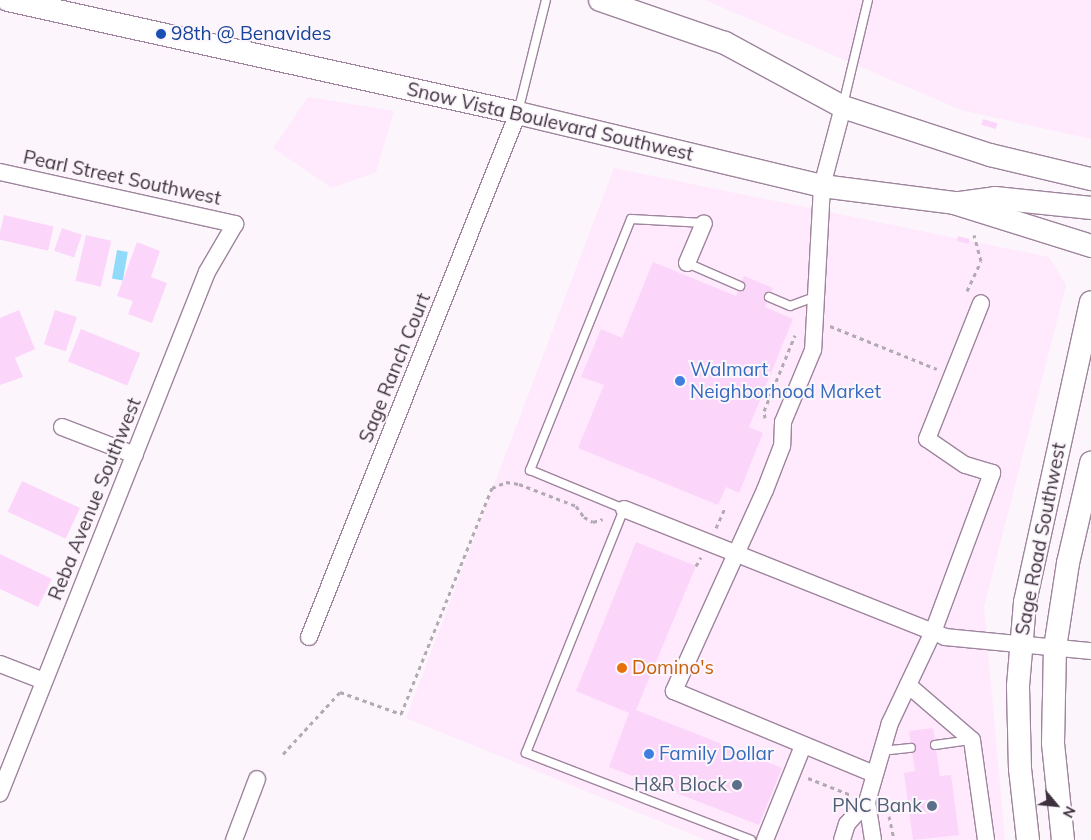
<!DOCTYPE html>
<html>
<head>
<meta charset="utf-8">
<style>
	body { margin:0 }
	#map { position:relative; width:1091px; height:840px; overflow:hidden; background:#fcf6fc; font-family:Mulish,sans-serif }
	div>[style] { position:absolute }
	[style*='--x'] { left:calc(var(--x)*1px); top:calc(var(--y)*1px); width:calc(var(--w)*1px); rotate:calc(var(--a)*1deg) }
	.built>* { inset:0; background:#fee9fd }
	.water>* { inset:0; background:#92daf9; transform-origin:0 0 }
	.building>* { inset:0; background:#fcd6fa; transform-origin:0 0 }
	.path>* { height:3px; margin-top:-1.5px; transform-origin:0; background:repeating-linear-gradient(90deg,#b2aab2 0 4px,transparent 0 8px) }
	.roads { filter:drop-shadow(1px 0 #9e849d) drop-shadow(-1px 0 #9e849d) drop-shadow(0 1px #9e849d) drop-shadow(0 -1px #9e849d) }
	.lane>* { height:8px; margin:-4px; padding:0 4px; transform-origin:4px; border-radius:4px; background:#fff }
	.street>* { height:16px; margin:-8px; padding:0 8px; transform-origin:8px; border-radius:8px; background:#fff }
	.secondary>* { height:22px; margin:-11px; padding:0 11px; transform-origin:11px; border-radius:11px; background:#fff }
	.dots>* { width:14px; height:14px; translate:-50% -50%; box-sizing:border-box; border:2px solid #fcf6fc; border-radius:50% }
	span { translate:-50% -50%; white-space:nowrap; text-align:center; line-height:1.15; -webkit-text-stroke:4px #fcf6fc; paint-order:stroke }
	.transit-label { font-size:19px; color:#164399 }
	.left { translate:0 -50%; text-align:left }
	.street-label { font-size:19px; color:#3c313c }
	.shop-label { font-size:19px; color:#366cbe }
	.food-label { font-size:19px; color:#c56008 }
	.service-label { font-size:19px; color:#4e5e75 }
	.right { translate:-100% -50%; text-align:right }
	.north { position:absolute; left:1031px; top:780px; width:50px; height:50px; -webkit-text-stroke:4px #fcf6fc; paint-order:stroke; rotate:118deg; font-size:14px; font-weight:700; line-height:20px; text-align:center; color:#3c313c }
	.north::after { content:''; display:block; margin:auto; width:18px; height:22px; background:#3c313c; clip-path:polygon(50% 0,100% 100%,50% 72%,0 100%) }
</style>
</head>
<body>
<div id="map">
	<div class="built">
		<i style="clip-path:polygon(705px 0,1091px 0,1091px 139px,961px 110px)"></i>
		<i style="clip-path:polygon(308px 97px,394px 111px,376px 172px,332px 188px,273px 148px)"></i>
		<i style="clip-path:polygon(614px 168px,1049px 257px,1066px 285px,984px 607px,1005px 840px,706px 840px,406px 718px)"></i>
	</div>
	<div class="water">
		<i style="left:117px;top:250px;width:11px;height:29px;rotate:10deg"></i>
	</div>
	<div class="building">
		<i style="left:983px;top:119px;width:15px;height:6px;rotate:16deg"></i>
		<i style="left:4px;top:215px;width:51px;height:25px;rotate:13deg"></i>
		<i style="left:62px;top:228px;width:21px;height:24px;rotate:19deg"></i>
		<i style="left:86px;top:235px;width:26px;height:47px;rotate:13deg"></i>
		<i style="left:958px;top:236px;width:12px;height:5px;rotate:14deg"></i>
		<i style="clip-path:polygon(137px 242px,160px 251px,151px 277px,167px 283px,152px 323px,128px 314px,133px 301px,117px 296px)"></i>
		<i style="clip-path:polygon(653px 262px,736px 296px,744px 276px,773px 288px,765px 307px,793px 319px,749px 427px,763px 433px,739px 493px,726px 487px,718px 505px,578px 448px,604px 385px,581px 377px,601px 329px,622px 338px)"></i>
		<i style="clip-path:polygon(19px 310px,35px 349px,15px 358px,23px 377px,0 385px,0 318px)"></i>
		<i style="left:55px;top:310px;width:23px;height:36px;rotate:18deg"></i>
		<i style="left:81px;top:329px;width:64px;height:35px;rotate:22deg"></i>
		<i style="left:22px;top:481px;width:64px;height:34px;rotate:25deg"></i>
		<i style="clip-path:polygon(636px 542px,696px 566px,636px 710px,782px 768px,759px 825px,609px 767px,629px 713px,576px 691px)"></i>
		<i style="clip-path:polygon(0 554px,52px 579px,38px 607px,0 589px)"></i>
		<i style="clip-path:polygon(933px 728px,940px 776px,951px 775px,959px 835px,913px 840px,904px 773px,915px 771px,909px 731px)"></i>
	</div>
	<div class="path">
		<i style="--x:967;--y:291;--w:33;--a:-65"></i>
		<i style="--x:981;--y:261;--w:27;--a:-105"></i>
		<i style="--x:830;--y:326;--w:115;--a:21.9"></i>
		<i style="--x:765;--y:418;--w:7;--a:-98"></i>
		<i style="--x:764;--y:411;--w:82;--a:-67.8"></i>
		<i style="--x:716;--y:528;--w:22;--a:-66"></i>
		<i style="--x:696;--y:566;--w:10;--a:-61"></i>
		<i style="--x:283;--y:754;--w:84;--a:-47.4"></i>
		<i style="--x:340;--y:692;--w:65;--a:19.8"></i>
		<i style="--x:401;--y:714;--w:244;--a:-68.1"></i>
		<i style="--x:492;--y:488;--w:15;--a:-23"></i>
		<i style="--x:506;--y:482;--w:13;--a:9"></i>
		<i style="--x:519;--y:484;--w:61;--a:21.1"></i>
		<i style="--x:576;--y:506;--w:14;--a:54"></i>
		<i style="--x:584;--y:517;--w:10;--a:29"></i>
		<i style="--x:593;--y:522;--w:10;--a:-17"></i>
		<i style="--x:808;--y:778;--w:46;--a:21.6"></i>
		<i style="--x:889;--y:816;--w:25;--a:78"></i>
	</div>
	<div class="roads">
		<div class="lane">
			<i style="--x:843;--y:105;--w:108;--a:-76.6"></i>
			<i style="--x:518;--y:112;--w:115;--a:-76"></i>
			<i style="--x:704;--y:223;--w:73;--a:-176.9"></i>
			<i style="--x:631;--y:219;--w:271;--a:111.9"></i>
			<i style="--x:530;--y:470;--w:102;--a:22.5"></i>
			<i style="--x:624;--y:509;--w:263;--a:111.9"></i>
			<i style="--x:526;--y:753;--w:241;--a:21.1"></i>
			<i style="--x:687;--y:263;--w:58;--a:23.5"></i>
			<i style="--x:769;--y:297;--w:23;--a:23"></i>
			<i style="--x:790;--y:306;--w:29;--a:-20"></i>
			<i style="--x:935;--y:745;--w:35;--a:-8"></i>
			<i style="--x:881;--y:751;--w:30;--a:-6"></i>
		</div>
		<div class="street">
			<i style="--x:843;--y:107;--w:82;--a:104.9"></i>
			<i style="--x:822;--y:186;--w:164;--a:93.1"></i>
			<i style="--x:813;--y:350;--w:78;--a:112.6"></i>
			<i style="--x:783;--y:422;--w:24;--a:92"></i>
			<i style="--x:782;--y:446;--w:47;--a:111.1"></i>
			<i style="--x:765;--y:490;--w:221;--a:114.4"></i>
			<i style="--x:674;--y:691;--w:217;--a:22.5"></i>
			<i style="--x:0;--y:172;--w:241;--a:12.5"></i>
			<i style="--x:235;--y:224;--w:56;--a:120.3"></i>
			<i style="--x:207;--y:272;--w:561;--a:111.67"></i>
			<i style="--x:687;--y:263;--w:43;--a:-67"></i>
			<i style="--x:62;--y:427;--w:78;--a:21"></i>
			<i style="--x:624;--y:509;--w:346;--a:21.7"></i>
			<i style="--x:945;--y:637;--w:147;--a:5.5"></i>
			<i style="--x:309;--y:637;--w:564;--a:-68.26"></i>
			<i style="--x:0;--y:664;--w:47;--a:21.1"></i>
			<i style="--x:908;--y:685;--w:84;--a:40.7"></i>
			<i style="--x:972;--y:740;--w:101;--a:82"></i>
			<i style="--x:867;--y:802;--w:38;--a:81"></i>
			<i style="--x:234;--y:840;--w:65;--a:-69.3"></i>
			<i style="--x:765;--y:840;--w:101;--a:-68"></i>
			<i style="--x:842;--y:840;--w:17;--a:-73"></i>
			<i style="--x:847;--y:824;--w:30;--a:-48"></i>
			<i style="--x:867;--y:802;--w:82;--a:-73.8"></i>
			<i style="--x:890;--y:723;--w:101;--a:-64.7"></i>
			<i style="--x:933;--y:632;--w:170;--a:-69.6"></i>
			<i style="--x:992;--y:473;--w:28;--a:-163"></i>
			<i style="--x:965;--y:465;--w:46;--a:-145.6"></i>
			<i style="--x:927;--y:439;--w:146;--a:-68.3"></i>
		</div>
		<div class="secondary">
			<i style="--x:8;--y:0;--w:522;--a:12.49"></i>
			<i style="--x:518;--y:113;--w:313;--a:13.5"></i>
			<i style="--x:822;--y:186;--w:133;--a:7.3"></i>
			<i style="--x:954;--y:203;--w:144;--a:17.4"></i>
			<i style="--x:600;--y:0;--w:132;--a:19"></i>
			<i style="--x:725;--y:43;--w:134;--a:28.5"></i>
			<i style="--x:843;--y:107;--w:155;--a:18.1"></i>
			<i style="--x:990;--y:155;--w:104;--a:13.4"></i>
			<i style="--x:960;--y:203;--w:35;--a:-8"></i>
			<i style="--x:995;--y:198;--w:97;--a:5.9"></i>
			<i style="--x:1028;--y:840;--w:71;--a:-96.4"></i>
			<i style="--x:1020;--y:769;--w:83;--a:-91.4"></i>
			<i style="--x:1018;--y:686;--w:84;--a:-85.2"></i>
			<i style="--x:1025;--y:602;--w:307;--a:-77.6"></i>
			<i style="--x:1063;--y:840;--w:98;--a:-95.9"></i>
			<i style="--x:1053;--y:743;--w:95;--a:-88.8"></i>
			<i style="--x:1055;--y:648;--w:86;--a:-81.3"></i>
			<i style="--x:1068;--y:563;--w:103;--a:-77"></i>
		</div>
	</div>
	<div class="dots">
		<i style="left:161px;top:34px;background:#1a4fb4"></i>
		<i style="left:680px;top:381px;background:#3f7fe0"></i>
		<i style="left:622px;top:668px;background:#e8710a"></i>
		<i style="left:649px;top:754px;background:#3f7fe0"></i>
		<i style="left:737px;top:785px;background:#5c6f8a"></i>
		<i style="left:932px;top:806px;background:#5c6f8a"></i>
	</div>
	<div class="transit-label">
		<span class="left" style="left:171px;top:34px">98th @ Benavides</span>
	</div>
	<div class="street-label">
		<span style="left:550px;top:122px;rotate:13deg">Snow Vista Boulevard Southwest</span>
		<span style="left:122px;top:178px;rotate:12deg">Pearl Street Southwest</span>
		<span style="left:395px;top:368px;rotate:-68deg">Sage Ranch Court</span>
		<span style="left:95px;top:499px;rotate:-68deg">Reba Avenue Southwest</span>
		<span style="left:1041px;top:539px;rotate:-79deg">Sage Road Southwest</span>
	</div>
	<div class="shop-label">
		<span class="left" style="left:690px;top:381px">Walmart<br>Neighborhood Market</span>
		<span class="left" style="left:659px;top:754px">Family Dollar</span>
	</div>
	<div class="food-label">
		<span class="left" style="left:632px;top:668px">Domino's</span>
	</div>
	<div class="service-label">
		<span class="right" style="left:727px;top:785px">H&amp;R Block</span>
		<span class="right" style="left:922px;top:806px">PNC Bank</span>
	</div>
	<div class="north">N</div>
</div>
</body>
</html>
